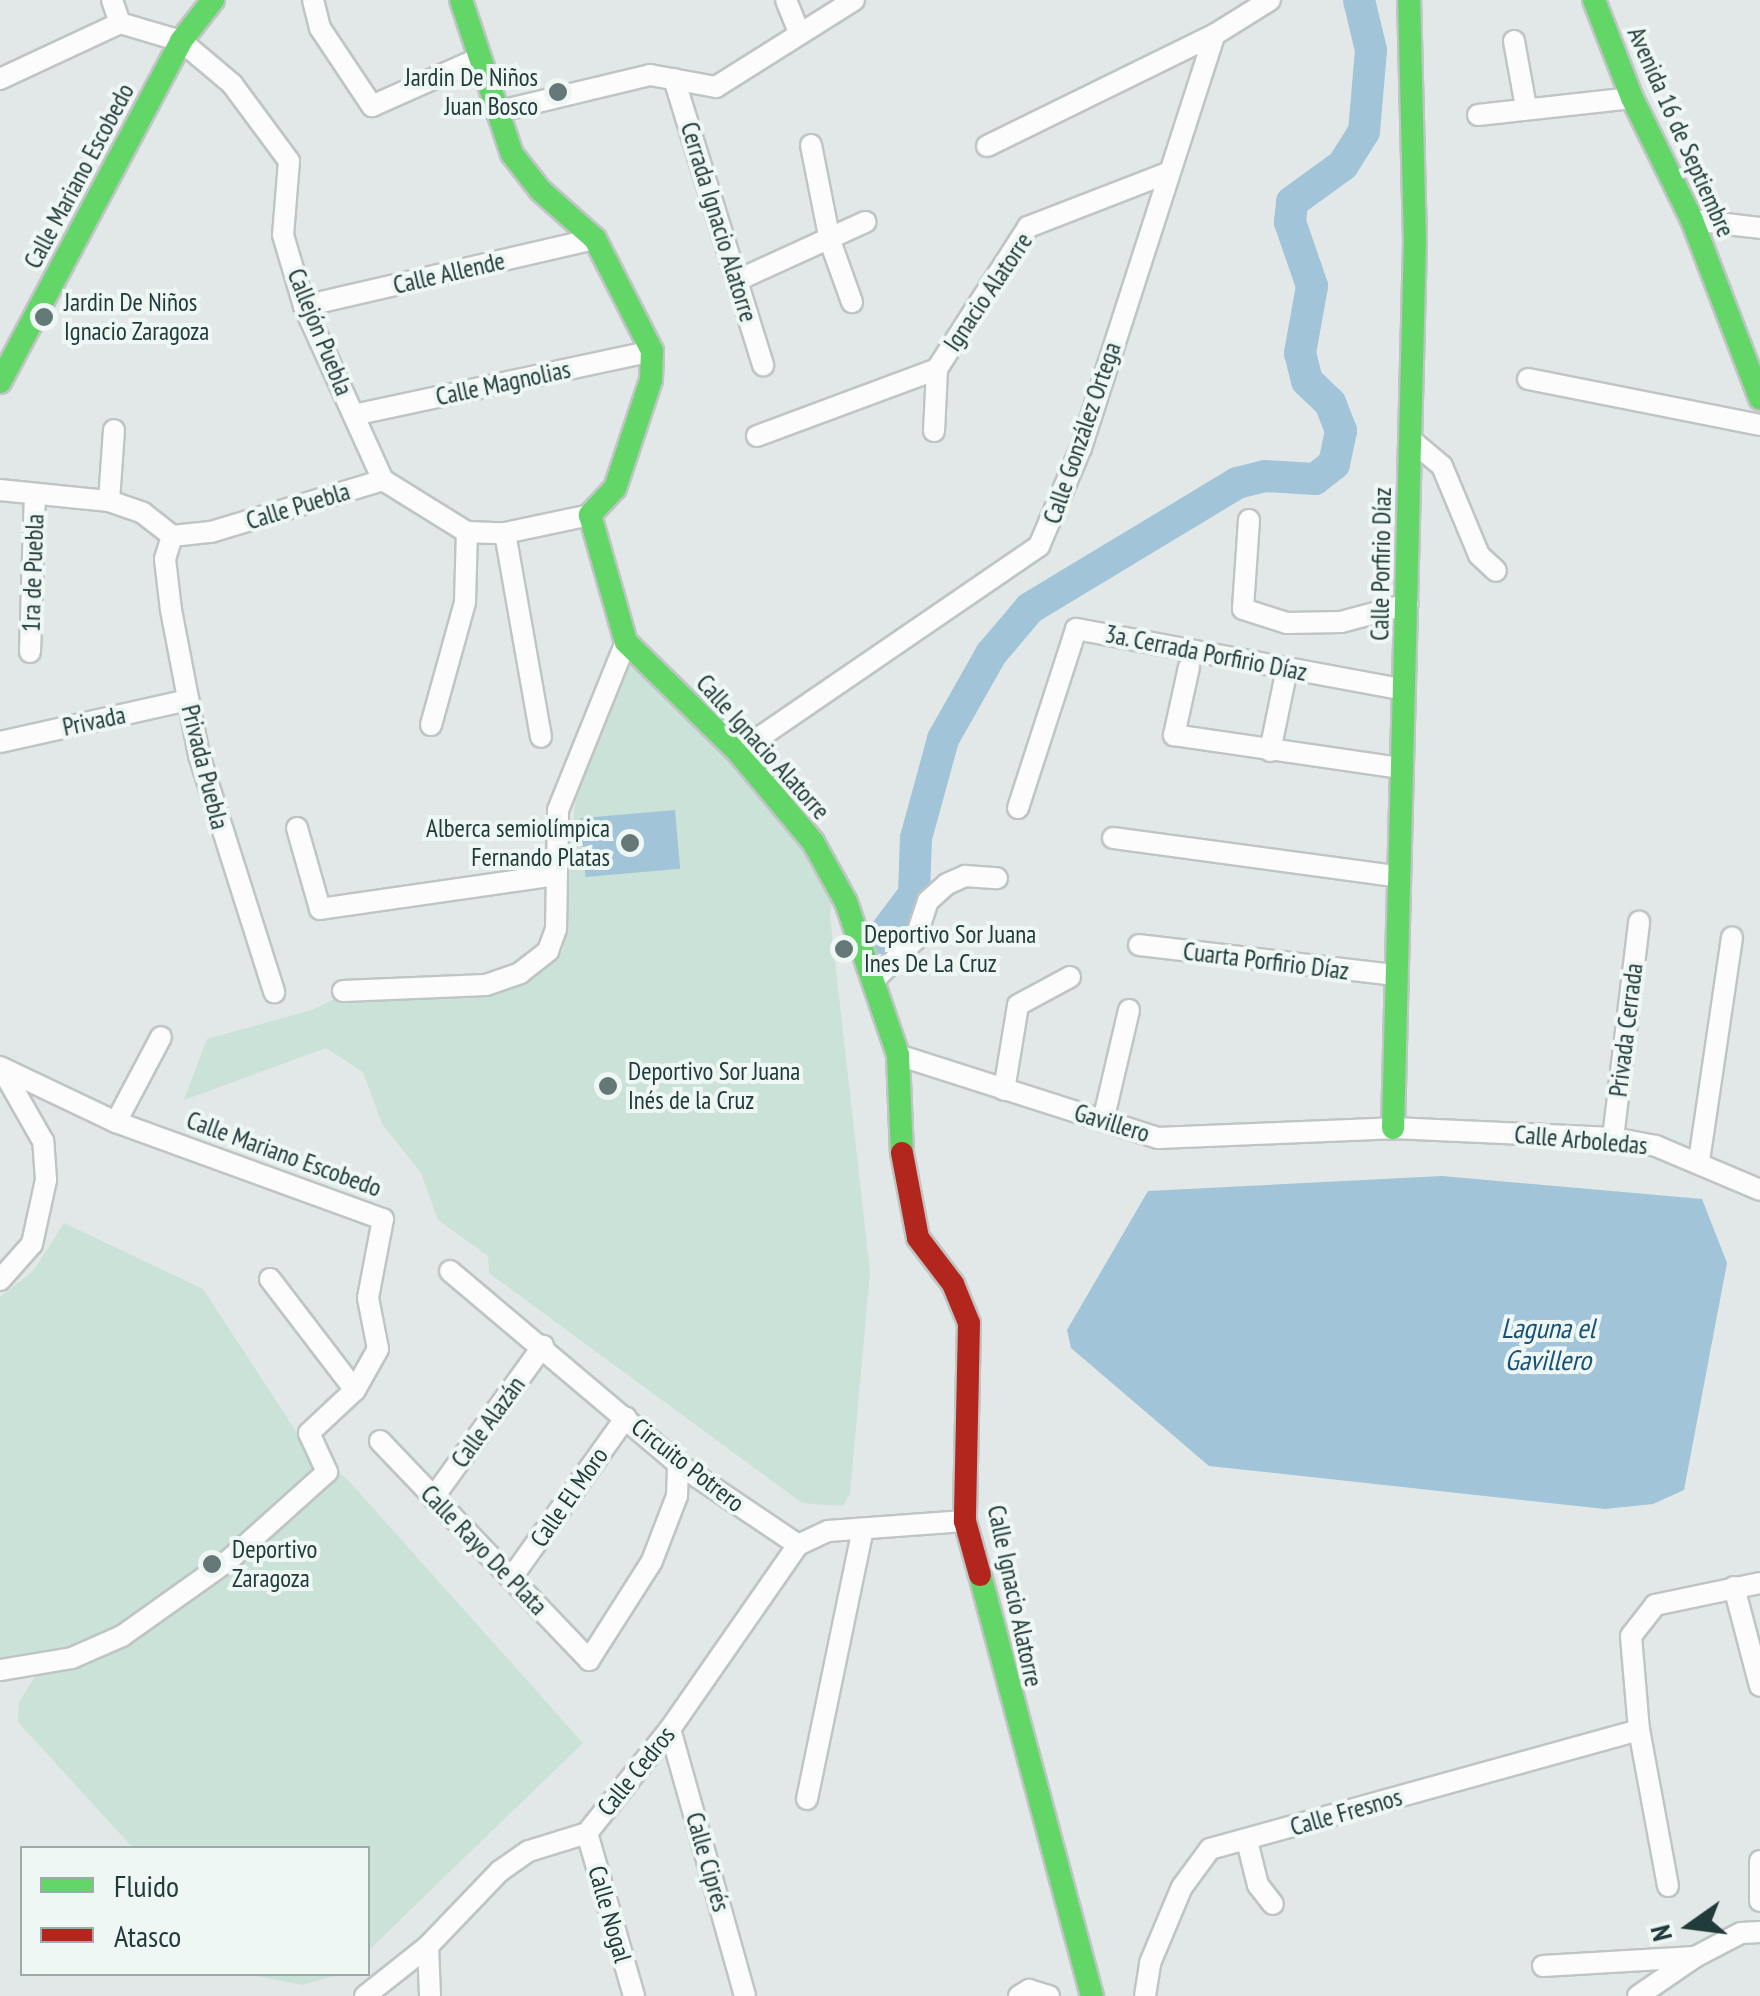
<!DOCTYPE html>
<html>
<head>
<meta charset="utf-8">
<style>
	body { margin:0 }
	#map { position:relative; width:1760px; height:1996px; overflow:hidden; background:#e2e8e7; font-family:"PT Sans Narrow",sans-serif }
	div>[style] { position:absolute }
	[style*='--x'] { left:calc(var(--x)*1px); top:calc(var(--y)*1px); width:calc(var(--w)*1px); rotate:calc(var(--a)*1deg) }
	.green>* { inset:0; background:#cae2d7 }
	.water>* { inset:0; background:#a1c4d8; transform-origin:0 0 }
	.river>* { height:32px; margin:-16px; padding:0 16px; transform-origin:16px; border-radius:16px; background:#a1c4d8 }
	.roads { filter:drop-shadow(2px 0 #bfc5c4) drop-shadow(-2px 0 #bfc5c4) drop-shadow(0 2px #bfc5c4) drop-shadow(0 -2px #bfc5c4) }
	.street>* { height:20px; margin:-10px; padding:0 10px; transform-origin:10px; border-radius:10px; background:#fbfcfb }
	.fast>* { height:22px; margin:-11px; padding:0 11px; transform-origin:11px; border-radius:11px; background:#63d668 }
	.jam>* { height:22px; margin:-11px; padding:0 11px; transform-origin:11px; border-radius:11px; background:#b3261e }
	.dots>* { width:28px; height:28px; translate:-50% -50%; box-sizing:border-box; border:5px solid #eff7f5; border-radius:50% }
	span { translate:-50% -50%; white-space:nowrap; text-align:center; line-height:1.15; -webkit-text-stroke:8px #eff7f5; paint-order:stroke }
	.poi-label { font-size:25px; color:#203b3a }
	.right { translate:-100% -50%; text-align:right }
	.left { translate:0 -50%; text-align:left }
	.street-label { font-size:25px; color:#203b3a }
	.water-label { font-size:28px; color:#185178; font-style:italic }
	.legend { position:absolute; left:20px; top:1846px; width:350px; height:130px; box-sizing:border-box; background:#eff7f5; border:2px solid #9cacaa; margin:0; padding:12px 18px; list-style:none; font-size:30px; color:#203b3a }
	.legend li { display:flex; align-items:center; gap:20px; height:50px }
	.legend b { width:50px; border:2px solid #9cacaa }
	.north { position:absolute; left:1640px; top:1876px; width:100px; height:100px; -webkit-text-stroke:8px #eff7f5; paint-order:stroke; rotate:256deg; font-size:28px; font-weight:700; line-height:40px; text-align:center; color:#203b3a }
	.north::after { content:''; display:block; margin:auto; width:35px; height:45px; background:#203b3a; clip-path:polygon(50% 0,100% 100%,50% 72%,0 100%) }
</style>
</head>
<body>
<div id="map">
	<div class="green">
		<i style="clip-path:polygon(627px 648px,738px 762px,833px 891px,830px 916px,870px 1272px,850px 1493px,843px 1506px,802px 1503px,489px 1273px,488px 1256px,438px 1220px,421px 1173px,382px 1124px,363px 1072px,326px 1048px,184px 1100px,207px 1039px,312px 1010px,343px 995px,523px 986px,563px 951px,577px 778px)"></i>
		<i style="clip-path:polygon(64px 1223px,203px 1289px,303px 1442px,347px 1479px,583px 1743px,368px 1951px,368px 1848px,133px 1848px,18px 1722px,19px 1702px,52px 1650px,0 1658px,0 1297px,33px 1271px)"></i>
		<i style="clip-path:polygon(247px 1974px,341px 1974px,302px 1985px)"></i>
	</div>
	<div class="water">
		<i style="left:675px;top:810px;width:59px;height:95px;rotate:85deg"></i>
		<i style="clip-path:polygon(1442px 1176px,1702px 1199px,1727px 1263px,1684px 1490px,1653px 1504px,1605px 1509px,1209px 1466px,1071px 1348px,1067px 1330px,1148px 1191px)"></i>
	</div>
	<div class="river">
		<i style="--x:881;--y:938;--w:55;--a:-53.1"></i>
		<i style="--x:914;--y:894;--w:56;--a:-88"></i>
		<i style="--x:916;--y:838;--w:103;--a:-74.7"></i>
		<i style="--x:943;--y:739;--w:98;--a:-60.5"></i>
		<i style="--x:991;--y:654;--w:60;--a:-49.7"></i>
		<i style="--x:1030;--y:608;--w:242;--a:-31.1"></i>
		<i style="--x:1237;--y:483;--w:29;--a:-14"></i>
		<i style="--x:1265;--y:476;--w:50;--a:3.4"></i>
		<i style="--x:1315;--y:479;--w:24;--a:-38"></i>
		<i style="--x:1334;--y:464;--w:34;--a:-78"></i>
		<i style="--x:1341;--y:431;--w:30;--a:-111"></i>
		<i style="--x:1330;--y:403;--w:32;--a:-136"></i>
		<i style="--x:1307;--y:381;--w:29;--a:-104"></i>
		<i style="--x:1300;--y:353;--w:68;--a:-79.8"></i>
		<i style="--x:1312;--y:286;--w:68;--a:-109"></i>
		<i style="--x:1290;--y:222;--w:20;--a:-84"></i>
		<i style="--x:1292;--y:202;--w:63;--a:-36"></i>
		<i style="--x:1343;--y:165;--w:39;--a:-58"></i>
		<i style="--x:1364;--y:132;--w:82;--a:-85.1"></i>
		<i style="--x:1371;--y:50;--w:51;--a:-103.5"></i>
	</div>
	<div class="roads">
		<div class="street">
			<i style="--x:112;--y:0;--w:24;--a:71"></i>
			<i style="--x:313;--y:0;--w:29;--a:76"></i>
			<i style="--x:320;--y:28;--w:94;--a:56.3"></i>
			<i style="--x:372;--y:106;--w:118;--a:-24"></i>
			<i style="--x:786;--y:0;--w:32;--a:68"></i>
			<i style="--x:1514;--y:41;--w:67;--a:79.7"></i>
			<i style="--x:0;--y:79;--w:132;--a:-25"></i>
			<i style="--x:120;--y:23;--w:64;--a:16.4"></i>
			<i style="--x:181;--y:41;--w:67;--a:40.1"></i>
			<i style="--x:232;--y:84;--w:96;--a:53.5"></i>
			<i style="--x:289;--y:161;--w:74;--a:94.6"></i>
			<i style="--x:283;--y:235;--w:74;--a:73.5"></i>
			<i style="--x:304;--y:306;--w:191;--a:65.6"></i>
			<i style="--x:674;--y:79;--w:300;--a:72.7"></i>
			<i style="--x:496;--y:112;--w:158;--a:-13.5"></i>
			<i style="--x:650;--y:75;--w:67;--a:10.3"></i>
			<i style="--x:716;--y:87;--w:163;--a:-32.2"></i>
			<i style="--x:1478;--y:115;--w:155;--a:-6.3"></i>
			<i style="--x:811;--y:145;--w:98;--a:78.8"></i>
			<i style="--x:830;--y:241;--w:65;--a:70.2"></i>
			<i style="--x:987;--y:146;--w:253;--a:-26.1"></i>
			<i style="--x:1692;--y:220;--w:68;--a:6.7"></i>
			<i style="--x:738;--y:280;--w:140;--a:-24.5"></i>
			<i style="--x:304;--y:306;--w:299;--a:-13"></i>
			<i style="--x:1528;--y:379;--w:237;--a:11.2"></i>
			<i style="--x:354;--y:415;--w:305;--a:-12.1"></i>
			<i style="--x:934;--y:431;--w:62;--a:-87.2"></i>
			<i style="--x:757;--y:436;--w:192;--a:-20.4"></i>
			<i style="--x:937;--y:369;--w:169;--a:-57.3"></i>
			<i style="--x:1028;--y:227;--w:149;--a:-21.2"></i>
			<i style="--x:1411;--y:440;--w:40;--a:40"></i>
			<i style="--x:1442;--y:466;--w:96;--a:67.4"></i>
			<i style="--x:1479;--y:555;--w:23;--a:43"></i>
			<i style="--x:0;--y:490;--w:110;--a:5.8"></i>
			<i style="--x:109;--y:501;--w:36;--a:19"></i>
			<i style="--x:143;--y:513;--w:37;--a:38"></i>
			<i style="--x:172;--y:536;--w:39;--a:-6"></i>
			<i style="--x:211;--y:532;--w:180;--a:-16.8"></i>
			<i style="--x:383;--y:480;--w:99;--a:31.8"></i>
			<i style="--x:467;--y:532;--w:38;--a:2"></i>
			<i style="--x:505;--y:533;--w:87;--a:-12"></i>
			<i style="--x:109;--y:501;--w:71;--a:-86"></i>
			<i style="--x:1249;--y:520;--w:89;--a:93.9"></i>
			<i style="--x:1243;--y:609;--w:46;--a:17.7"></i>
			<i style="--x:1287;--y:623;--w:54;--a:-1.1"></i>
			<i style="--x:1341;--y:622;--w:69;--a:-15"></i>
			<i style="--x:505;--y:533;--w:207;--a:80"></i>
			<i style="--x:172;--y:536;--w:24;--a:107"></i>
			<i style="--x:165;--y:559;--w:51;--a:83.3"></i>
			<i style="--x:171;--y:610;--w:148;--a:79.1"></i>
			<i style="--x:199;--y:755;--w:249;--a:72.4"></i>
			<i style="--x:30;--y:652;--w:158;--a:-88.2"></i>
			<i style="--x:1189;--y:667;--w:70;--a:102.4"></i>
			<i style="--x:1174;--y:735;--w:228;--a:8.3"></i>
			<i style="--x:431;--y:725;--w:128;--a:-74.5"></i>
			<i style="--x:465;--y:602;--w:70;--a:-88.4"></i>
			<i style="--x:0;--y:742;--w:193;--a:-12.6"></i>
			<i style="--x:1270;--y:751;--w:84;--a:-78.3"></i>
			<i style="--x:738;--y:752;--w:365;--a:-34.4"></i>
			<i style="--x:1039;--y:546;--w:107;--a:-66.8"></i>
			<i style="--x:1081;--y:448;--w:434;--a:-72.1"></i>
			<i style="--x:1214;--y:35;--w:66;--a:-32"></i>
			<i style="--x:1018;--y:808;--w:188;--a:-72"></i>
			<i style="--x:1076;--y:629;--w:334;--a:10.5"></i>
			<i style="--x:297;--y:828;--w:84;--a:74.1"></i>
			<i style="--x:320;--y:909;--w:237;--a:-8.2"></i>
			<i style="--x:1113;--y:838;--w:285;--a:7.7"></i>
			<i style="--x:1139;--y:945;--w:257;--a:6.7"></i>
			<i style="--x:874;--y:980;--w:57;--a:-44.3"></i>
			<i style="--x:915;--y:940;--w:41;--a:-71.6"></i>
			<i style="--x:928;--y:901;--w:25;--a:-42"></i>
			<i style="--x:947;--y:884;--w:20;--a:-24"></i>
			<i style="--x:965;--y:876;--w:32;--a:4"></i>
			<i style="--x:343;--y:991;--w:143;--a:-2.4"></i>
			<i style="--x:486;--y:985;--w:36;--a:-19"></i>
			<i style="--x:520;--y:973;--w:36;--a:-38"></i>
			<i style="--x:548;--y:951;--w:23;--a:-70"></i>
			<i style="--x:556;--y:929;--w:119;--a:-89"></i>
			<i style="--x:558;--y:810;--w:181;--a:-68"></i>
			<i style="--x:898;--y:1055;--w:273;--a:17.7"></i>
			<i style="--x:1158;--y:1138;--w:235;--a:-2.4"></i>
			<i style="--x:1393;--y:1128;--w:220;--a:2.6"></i>
			<i style="--x:1613;--y:1138;--w:44;--a:10.5"></i>
			<i style="--x:1656;--y:1146;--w:113;--a:22.9"></i>
			<i style="--x:0;--y:1067;--w:128;--a:25.4"></i>
			<i style="--x:116;--y:1122;--w:284;--a:20"></i>
			<i style="--x:383;--y:1219;--w:80;--a:100.8"></i>
			<i style="--x:368;--y:1298;--w:52;--a:78.9"></i>
			<i style="--x:378;--y:1349;--w:47;--a:119.3"></i>
			<i style="--x:355;--y:1390;--w:63;--a:136.9"></i>
			<i style="--x:309;--y:1433;--w:43;--a:65.2"></i>
			<i style="--x:327;--y:1472;--w:132;--a:138.1"></i>
			<i style="--x:229;--y:1560;--w:131;--a:144.6"></i>
			<i style="--x:122;--y:1636;--w:55;--a:156.3"></i>
			<i style="--x:72;--y:1658;--w:73;--a:170.5"></i>
			<i style="--x:1004;--y:1090;--w:86;--a:-80.6"></i>
			<i style="--x:1018;--y:1005;--w:59;--a:-28.3"></i>
			<i style="--x:1103;--y:1121;--w:114;--a:-76.8"></i>
			<i style="--x:116;--y:1122;--w:96;--a:-62.1"></i>
			<i style="--x:1613;--y:1138;--w:218;--a:-83.1"></i>
			<i style="--x:1699;--y:1161;--w:226;--a:-81.6"></i>
			<i style="--x:450;--y:1271;--w:299;--a:40.2"></i>
			<i style="--x:678;--y:1464;--w:145;--a:34"></i>
			<i style="--x:798;--y:1545;--w:33;--a:-25"></i>
			<i style="--x:828;--y:1531;--w:137;--a:-4.2"></i>
			<i style="--x:270;--y:1279;--w:140;--a:52.6"></i>
			<i style="--x:0;--y:1280;--w:48;--a:-48.4"></i>
			<i style="--x:32;--y:1244;--w:66;--a:-77.7"></i>
			<i style="--x:46;--y:1180;--w:39;--a:-94"></i>
			<i style="--x:43;--y:1141;--w:83;--a:-119.7"></i>
			<i style="--x:380;--y:1441;--w:303;--a:46.3"></i>
			<i style="--x:589;--y:1660;--w:117;--a:-57.5"></i>
			<i style="--x:652;--y:1561;--w:70;--a:-69"></i>
			<i style="--x:677;--y:1496;--w:32;--a:-88"></i>
			<i style="--x:433;--y:1498;--w:188;--a:-54.1"></i>
			<i style="--x:512;--y:1577;--w:196;--a:-54.5"></i>
			<i style="--x:1734;--y:1587;--w:102;--a:75.3"></i>
			<i style="--x:670;--y:1729;--w:277;--a:74.3"></i>
			<i style="--x:807;--y:1799;--w:271;--a:-78.3"></i>
			<i style="--x:587;--y:1833;--w:170;--a:73.9"></i>
			<i style="--x:1247;--y:1841;--w:45;--a:76"></i>
			<i style="--x:1258;--y:1885;--w:24;--a:52"></i>
			<i style="--x:1760;--y:1861;--w:40;--a:90"></i>
			<i style="--x:1668;--y:1886;--w:159;--a:-100.5"></i>
			<i style="--x:1639;--y:1730;--w:94;--a:-94.9"></i>
			<i style="--x:1631;--y:1636;--w:39;--a:-52"></i>
			<i style="--x:1655;--y:1605;--w:107;--a:-11.8"></i>
			<i style="--x:428;--y:1946;--w:50;--a:87.7"></i>
			<i style="--x:1543;--y:1966;--w:152;--a:-3.4"></i>
			<i style="--x:365;--y:1996;--w:80;--a:-38.4"></i>
			<i style="--x:428;--y:1946;--w:104;--a:-46.2"></i>
			<i style="--x:500;--y:1871;--w:35;--a:-35"></i>
			<i style="--x:529;--y:1851;--w:61;--a:-17.2"></i>
			<i style="--x:587;--y:1833;--w:133;--a:-51.4"></i>
			<i style="--x:670;--y:1729;--w:224;--a:-55.2"></i>
			<i style="--x:1019;--y:1996;--w:12;--a:-31"></i>
			<i style="--x:1029;--y:1990;--w:21;--a:17"></i>
			<i style="--x:1145;--y:1996;--w:33;--a:-81"></i>
			<i style="--x:1150;--y:1963;--w:82;--a:-67.2"></i>
			<i style="--x:1182;--y:1887;--w:47;--a:-53.6"></i>
			<i style="--x:1210;--y:1849;--w:445;--a:-15.5"></i>
			<i style="--x:1638;--y:1996;--w:69;--a:-34.4"></i>
			<i style="--x:1695;--y:1957;--w:52;--a:-27.6"></i>
			<i style="--x:1741;--y:1933;--w:19;--a:-3"></i>
		</div>
		<div class="fast">
			<i style="--x:461;--y:0;--w:162;--a:71.7"></i>
			<i style="--x:512;--y:154;--w:46;--a:52.1"></i>
			<i style="--x:540;--y:190;--w:74;--a:41.7"></i>
			<i style="--x:595;--y:239;--w:126;--a:63"></i>
			<i style="--x:652;--y:351;--w:29;--a:92"></i>
			<i style="--x:651;--y:380;--w:114;--a:108.4"></i>
			<i style="--x:615;--y:488;--w:37;--a:133"></i>
			<i style="--x:590;--y:515;--w:132;--a:74.2"></i>
			<i style="--x:626;--y:642;--w:157;--a:44.5"></i>
			<i style="--x:738;--y:752;--w:117;--a:50.2"></i>
			<i style="--x:813;--y:842;--w:68;--a:61.2"></i>
			<i style="--x:846;--y:902;--w:162;--a:71.2"></i>
			<i style="--x:898;--y:1055;--w:98;--a:87.7"></i>
			<i style="--x:1594;--y:0;--w:105;--a:68.8"></i>
			<i style="--x:1632;--y:98;--w:136;--a:63.8"></i>
			<i style="--x:1692;--y:220;--w:191;--a:69.1"></i>
			<i style="--x:0;--y:382;--w:386;--a:-62"></i>
			<i style="--x:181;--y:41;--w:52;--a:-52"></i>
			<i style="--x:1393;--y:1128;--w:886;--a:-88.58"></i>
			<i style="--x:1415;--y:242;--w:242;--a:-91.4"></i>
			<i style="--x:980;--y:1575;--w:436;--a:75.1"></i>
		</div>
		<div class="jam">
			<i style="--x:902;--y:1153;--w:86;--a:79.3"></i>
			<i style="--x:918;--y:1238;--w:58;--a:52.7"></i>
			<i style="--x:953;--y:1284;--w:42;--a:67.7"></i>
			<i style="--x:969;--y:1323;--w:198;--a:91.2"></i>
			<i style="--x:965;--y:1521;--w:56;--a:74.5"></i>
		</div>
	</div>
	<div class="dots">
		<i style="left:558px;top:92px;background:#647877"></i>
		<i style="left:44px;top:317px;background:#647877"></i>
		<i style="left:630px;top:843px;background:#647877"></i>
		<i style="left:844px;top:949px;background:#647877"></i>
		<i style="left:608px;top:1086px;background:#647877"></i>
		<i style="left:212px;top:1564px;background:#647877"></i>
	</div>
	<div class="poi-label">
		<span class="right" style="left:538px;top:92px">Jardin De Niños<br>Juan Bosco</span>
		<span class="left" style="left:64px;top:317px">Jardin De Niños<br>Ignacio Zaragoza</span>
		<span class="right" style="left:610px;top:843px">Alberca semiolímpica<br>Fernando Platas</span>
		<span class="left" style="left:864px;top:949px">Deportivo Sor Juana<br>Ines De La Cruz</span>
		<span class="left" style="left:628px;top:1086px">Deportivo Sor Juana<br>Inés de la Cruz</span>
		<span class="left" style="left:232px;top:1564px">Deportivo<br>Zaragoza</span>
	</div>
	<div class="street-label">
		<span style="left:1681px;top:132px;rotate:66deg">Avenida 16 de Septiembre</span>
		<span style="left:79px;top:176px;rotate:-62deg">Calle Mariano Escobedo</span>
		<span style="left:719px;top:222px;rotate:73deg">Cerrada Ignacio Alatorre</span>
		<span style="left:449px;top:273px;rotate:-13deg">Calle Allende</span>
		<span style="left:988px;top:292px;rotate:-56deg">Ignacio Alatorre</span>
		<span style="left:320px;top:332px;rotate:68deg">Callejón Puebla</span>
		<span style="left:503px;top:383px;rotate:-12deg">Calle Magnolias</span>
		<span style="left:1082px;top:433px;rotate:-71deg">Calle González Ortega</span>
		<span style="left:298px;top:506px;rotate:-17deg">Calle Puebla</span>
		<span style="left:1381px;top:564px;rotate:-89deg">Calle Porfirio Díaz</span>
		<span style="left:33px;top:573px;rotate:-88deg">1ra de Puebla</span>
		<span style="left:1206px;top:653px;rotate:11deg">3a. Cerrada Porfirio Díaz</span>
		<span style="left:94px;top:721px;rotate:-12deg">Privada</span>
		<span style="left:763px;top:747px;rotate:48deg">Calle Ignacio Alatorre</span>
		<span style="left:205px;top:767px;rotate:76deg">Privada Puebla</span>
		<span style="left:1266px;top:961px;rotate:7deg">Cuarta Porfirio Díaz</span>
		<span style="left:1626px;top:1030px;rotate:-83deg">Privada Cerrada</span>
		<span style="left:1112px;top:1123px;rotate:17deg">Gavillero</span>
		<span style="left:1581px;top:1140px;rotate:5deg">Calle Arboledas</span>
		<span style="left:284px;top:1154px;rotate:20deg">Calle Mariano Escobedo</span>
		<span style="left:488px;top:1422px;rotate:-54deg">Calle Alazán</span>
		<span style="left:688px;top:1465px;rotate:38deg">Circuito Potrero</span>
		<span style="left:569px;top:1497px;rotate:-55deg">Calle El Moro</span>
		<span style="left:484px;top:1550px;rotate:46deg">Calle Rayo De Plata</span>
		<span style="left:1015px;top:1596px;rotate:78deg">Calle Ignacio Alatorre</span>
		<span style="left:636px;top:1771px;rotate:-51deg">Calle Cedros</span>
		<span style="left:1346px;top:1812px;rotate:-16deg">Calle Fresnos</span>
		<span style="left:708px;top:1862px;rotate:74deg">Calle Ciprés</span>
		<span style="left:610px;top:1914px;rotate:74deg">Calle Nogal</span>
	</div>
	<div class="water-label">
		<span style="left:1548px;top:1344px">Laguna el<br>Gavillero</span>
	</div>
	<ul class="legend">
	<li><b style="height:12px;background:#63d668"></b>Fluido</li>
	<li><b style="height:12px;background:#b3261e"></b>Atasco</li>
	</ul>
	<div class="north">N</div>
</div>
</body>
</html>
